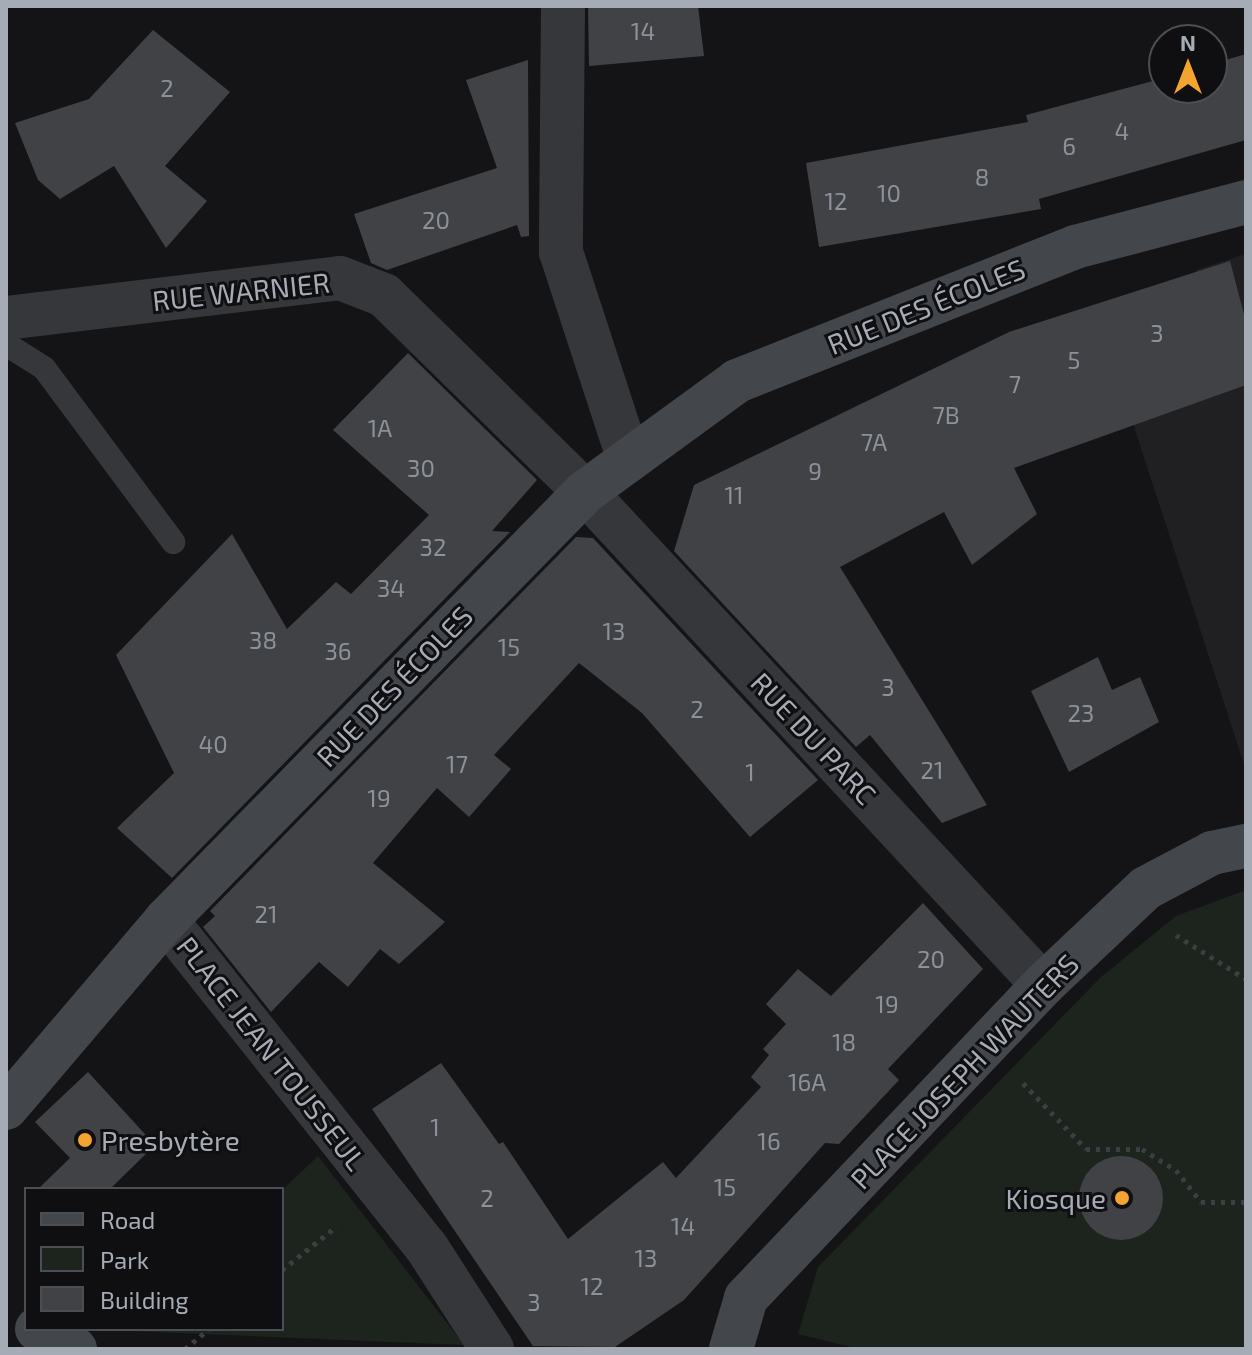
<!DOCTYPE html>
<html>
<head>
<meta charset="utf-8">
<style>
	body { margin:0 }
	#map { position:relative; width:1252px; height:1355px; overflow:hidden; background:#141416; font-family:"Exo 2",sans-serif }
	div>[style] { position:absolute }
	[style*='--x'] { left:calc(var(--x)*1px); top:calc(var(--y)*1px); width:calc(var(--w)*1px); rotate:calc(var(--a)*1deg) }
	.built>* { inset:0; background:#202023 }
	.green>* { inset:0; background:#1c241d }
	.building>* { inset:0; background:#404246 }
	.round { border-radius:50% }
	.path>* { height:5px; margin-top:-2.5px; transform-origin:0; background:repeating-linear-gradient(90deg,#3b3e42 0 4px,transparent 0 10px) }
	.lane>* { height:24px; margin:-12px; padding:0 12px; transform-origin:12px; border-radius:12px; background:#35373b }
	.street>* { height:44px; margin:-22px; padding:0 22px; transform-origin:22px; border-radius:22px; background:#35373b }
	.secondary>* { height:44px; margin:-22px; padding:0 22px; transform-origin:22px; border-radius:22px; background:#43464b }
	.dots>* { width:22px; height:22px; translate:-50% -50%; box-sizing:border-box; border:4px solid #0f0f11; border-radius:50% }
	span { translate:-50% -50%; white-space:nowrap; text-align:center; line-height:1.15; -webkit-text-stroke:6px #0f0f11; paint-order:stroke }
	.number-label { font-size:24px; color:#8c929a }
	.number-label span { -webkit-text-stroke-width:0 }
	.street-label { font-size:28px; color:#a6acb6 }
	.poi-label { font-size:28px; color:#a6acb6 }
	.left { translate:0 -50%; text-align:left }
	.right { translate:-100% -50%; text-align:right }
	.frame { position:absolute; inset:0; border:8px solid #a6acb6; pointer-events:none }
	.legend { position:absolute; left:24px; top:1187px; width:260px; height:144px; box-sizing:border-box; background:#0f0f11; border:2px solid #4b4e53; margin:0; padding:10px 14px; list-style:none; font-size:24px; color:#a6acb6 }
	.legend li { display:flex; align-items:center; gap:16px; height:40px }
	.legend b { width:40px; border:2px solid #4b4e53 }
	.north { position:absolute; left:1148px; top:24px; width:80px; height:80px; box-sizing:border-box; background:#0f0f11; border:2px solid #4b4e53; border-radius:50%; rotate:0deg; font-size:22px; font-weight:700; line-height:32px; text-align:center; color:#a6acb6 }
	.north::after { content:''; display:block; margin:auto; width:28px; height:36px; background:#f2a330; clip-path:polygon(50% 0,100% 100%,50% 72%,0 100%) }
</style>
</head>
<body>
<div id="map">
	<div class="built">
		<i style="clip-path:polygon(1246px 254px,1246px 763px,1244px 764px,1123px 393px,1219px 361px,1196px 270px)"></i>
	</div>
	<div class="green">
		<i style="clip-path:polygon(1246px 890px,1246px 1349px,859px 1349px,798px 1334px,818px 1267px,1101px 977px,1176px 916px)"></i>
		<i style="clip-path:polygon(318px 1156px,464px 1345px,131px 1331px,282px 1329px,282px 1190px)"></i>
	</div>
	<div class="building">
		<i style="clip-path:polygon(588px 6px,698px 6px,704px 56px,589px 66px)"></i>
		<i style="clip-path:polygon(153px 30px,230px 92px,165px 166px,207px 201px,166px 248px,114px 166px,60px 199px,38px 180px,15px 123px,89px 99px)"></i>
		<i style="clip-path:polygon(1246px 54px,1246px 140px,1039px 199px,1041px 209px,819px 247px,806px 163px,1028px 122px,1026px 115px,1164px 78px,1164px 88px,1212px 88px,1212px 64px)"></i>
		<i style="clip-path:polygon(528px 60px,529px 236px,521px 237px,517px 225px,387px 270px,371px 263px,354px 214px,497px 168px,466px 80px)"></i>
		<i style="clip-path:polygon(1230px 261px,1246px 322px,1246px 385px,1014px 468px,1037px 514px,972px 565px,944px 512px,840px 567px,987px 805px,942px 823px,870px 735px,856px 747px,674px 551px,694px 485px,1009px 332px)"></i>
		<i style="clip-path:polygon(408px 353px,537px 480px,492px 531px,510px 532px,172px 878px,117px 828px,174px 773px,116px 655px,232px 534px,287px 629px,336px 582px,351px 594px,429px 515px,333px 430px)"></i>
		<i style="clip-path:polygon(576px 537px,593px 538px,818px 780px,750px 837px,642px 713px,579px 663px,494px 755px,511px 769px,469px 817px,437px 788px,373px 863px,445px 922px,399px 964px,380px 949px,348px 987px,319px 962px,271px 1012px,203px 927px,215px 916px,210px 911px)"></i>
		<i style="clip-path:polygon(1098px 657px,1112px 690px,1140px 677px,1159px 722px,1069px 772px,1031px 691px)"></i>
		<i style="clip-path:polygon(923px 903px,983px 969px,888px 1069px,899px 1080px,839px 1144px,825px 1143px,684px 1300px,615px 1347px,533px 1346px,372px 1109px,441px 1063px,499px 1144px,503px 1142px,568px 1239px,663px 1162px,676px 1178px,761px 1087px,751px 1077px,769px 1055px,763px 1049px,786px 1024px,766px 1004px,798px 969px,831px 996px)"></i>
		<i style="clip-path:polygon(88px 1072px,155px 1145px,110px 1189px,38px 1189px,70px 1158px,35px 1122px)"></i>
		<i class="round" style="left:1079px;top:1156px;width:84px;height:84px"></i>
	</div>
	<div class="path">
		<i style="--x:1176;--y:935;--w:83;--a:32.2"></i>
		<i style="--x:1023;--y:1083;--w:91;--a:46.3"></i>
		<i style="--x:1086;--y:1149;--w:56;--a:0"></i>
		<i style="--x:1142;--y:1149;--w:40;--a:32"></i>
		<i style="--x:1176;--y:1170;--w:41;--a:52"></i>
		<i style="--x:1201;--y:1202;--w:45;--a:0"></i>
		<i style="--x:282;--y:1270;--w:70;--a:-38.7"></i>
		<i style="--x:185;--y:1349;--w:31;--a:-40"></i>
	</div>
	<div class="lane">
		<i style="--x:6;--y:344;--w:45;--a:32.3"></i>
		<i style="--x:44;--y:368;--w:217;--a:53.4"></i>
	</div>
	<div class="street">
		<i style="--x:563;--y:6;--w:246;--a:90.5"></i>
		<i style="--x:561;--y:252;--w:219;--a:71.9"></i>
		<i style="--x:6;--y:318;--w:336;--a:-6.8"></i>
		<i style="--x:340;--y:278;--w:47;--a:21.1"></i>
		<i style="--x:384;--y:295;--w:281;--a:44.4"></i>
		<i style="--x:585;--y:492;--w:673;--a:47.11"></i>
		<i style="--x:166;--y:920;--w:419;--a:51.5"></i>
		<i style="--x:427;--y:1248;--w:120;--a:57.2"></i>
	</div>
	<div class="secondary">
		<i style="--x:6;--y:1108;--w:247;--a:-49.6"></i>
		<i style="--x:166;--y:920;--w:599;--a:-45.61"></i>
		<i style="--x:585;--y:492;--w:188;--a:-36.1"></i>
		<i style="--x:737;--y:381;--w:364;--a:-21.6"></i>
		<i style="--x:1075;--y:247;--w:177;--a:-14.7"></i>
		<i style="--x:37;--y:1329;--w:43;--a:27.8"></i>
		<i style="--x:731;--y:1349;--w:53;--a:-73.6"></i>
		<i style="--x:746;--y:1298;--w:431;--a:-46.5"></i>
		<i style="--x:1043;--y:985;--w:141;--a:-43.3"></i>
		<i style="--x:1146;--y:888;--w:75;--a:-27.9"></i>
		<i style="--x:1212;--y:853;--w:35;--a:-12"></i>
	</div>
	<div class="dots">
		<i style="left:85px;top:1140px;background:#f2a330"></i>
		<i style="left:1122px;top:1198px;background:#f2a330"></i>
	</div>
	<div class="number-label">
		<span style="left:643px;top:31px">14</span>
		<span style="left:167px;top:88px">2</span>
		<span style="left:1122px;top:131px">4</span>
		<span style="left:1069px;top:146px">6</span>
		<span style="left:982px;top:177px">8</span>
		<span style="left:889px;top:193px">10</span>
		<span style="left:836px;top:201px">12</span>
		<span style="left:436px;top:220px">20</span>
		<span style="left:1157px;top:333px">3</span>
		<span style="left:1074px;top:360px">5</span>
		<span style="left:1015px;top:384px">7</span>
		<span style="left:946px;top:415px">7B</span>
		<span style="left:380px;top:428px">1A</span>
		<span style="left:874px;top:442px">7A</span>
		<span style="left:421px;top:468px">30</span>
		<span style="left:815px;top:471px">9</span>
		<span style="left:734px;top:495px">11</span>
		<span style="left:433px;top:547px">32</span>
		<span style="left:391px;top:588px">34</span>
		<span style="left:614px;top:631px">13</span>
		<span style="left:263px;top:640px">38</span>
		<span style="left:509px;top:647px">15</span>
		<span style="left:338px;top:651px">36</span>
		<span style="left:888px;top:687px">3</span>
		<span style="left:697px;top:709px">2</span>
		<span style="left:1081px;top:713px">23</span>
		<span style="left:213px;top:744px">40</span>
		<span style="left:457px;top:764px">17</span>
		<span style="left:932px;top:770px">21</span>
		<span style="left:750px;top:772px">1</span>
		<span style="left:379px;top:798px">19</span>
		<span style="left:266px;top:914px">21</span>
		<span style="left:931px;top:959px">20</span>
		<span style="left:887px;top:1004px">19</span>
		<span style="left:844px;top:1042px">18</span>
		<span style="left:807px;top:1082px">16A</span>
		<span style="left:435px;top:1127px">1</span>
		<span style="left:769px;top:1141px">16</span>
		<span style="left:725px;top:1187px">15</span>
		<span style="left:487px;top:1198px">2</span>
		<span style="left:683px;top:1226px">14</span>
		<span style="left:646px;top:1258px">13</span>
		<span style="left:592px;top:1286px">12</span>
		<span style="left:534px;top:1302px">3</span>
	</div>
	<div class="street-label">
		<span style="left:241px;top:291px;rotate:-6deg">RUE WARNIER</span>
		<span style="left:926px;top:306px;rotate:-22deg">RUE DES ÉCOLES</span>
		<span style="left:394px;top:686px;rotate:-46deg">RUE DES ÉCOLES</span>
		<span style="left:814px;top:738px;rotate:47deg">RUE DU PARC</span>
		<span style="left:272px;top:1053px;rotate:52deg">PLACE JEAN TOUSSEUL</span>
		<span style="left:964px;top:1071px;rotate:-46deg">PLACE JOSEPH WAUTERS</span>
	</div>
	<div class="poi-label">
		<span class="left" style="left:101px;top:1140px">Presbytère</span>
		<span class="right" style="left:1106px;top:1198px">Kiosque</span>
	</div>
	<div class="frame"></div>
	<ul class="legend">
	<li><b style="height:10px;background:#43464b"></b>Road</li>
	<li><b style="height:22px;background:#1c241d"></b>Park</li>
	<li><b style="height:22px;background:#404246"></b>Building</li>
	</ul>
	<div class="north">N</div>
</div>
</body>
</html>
